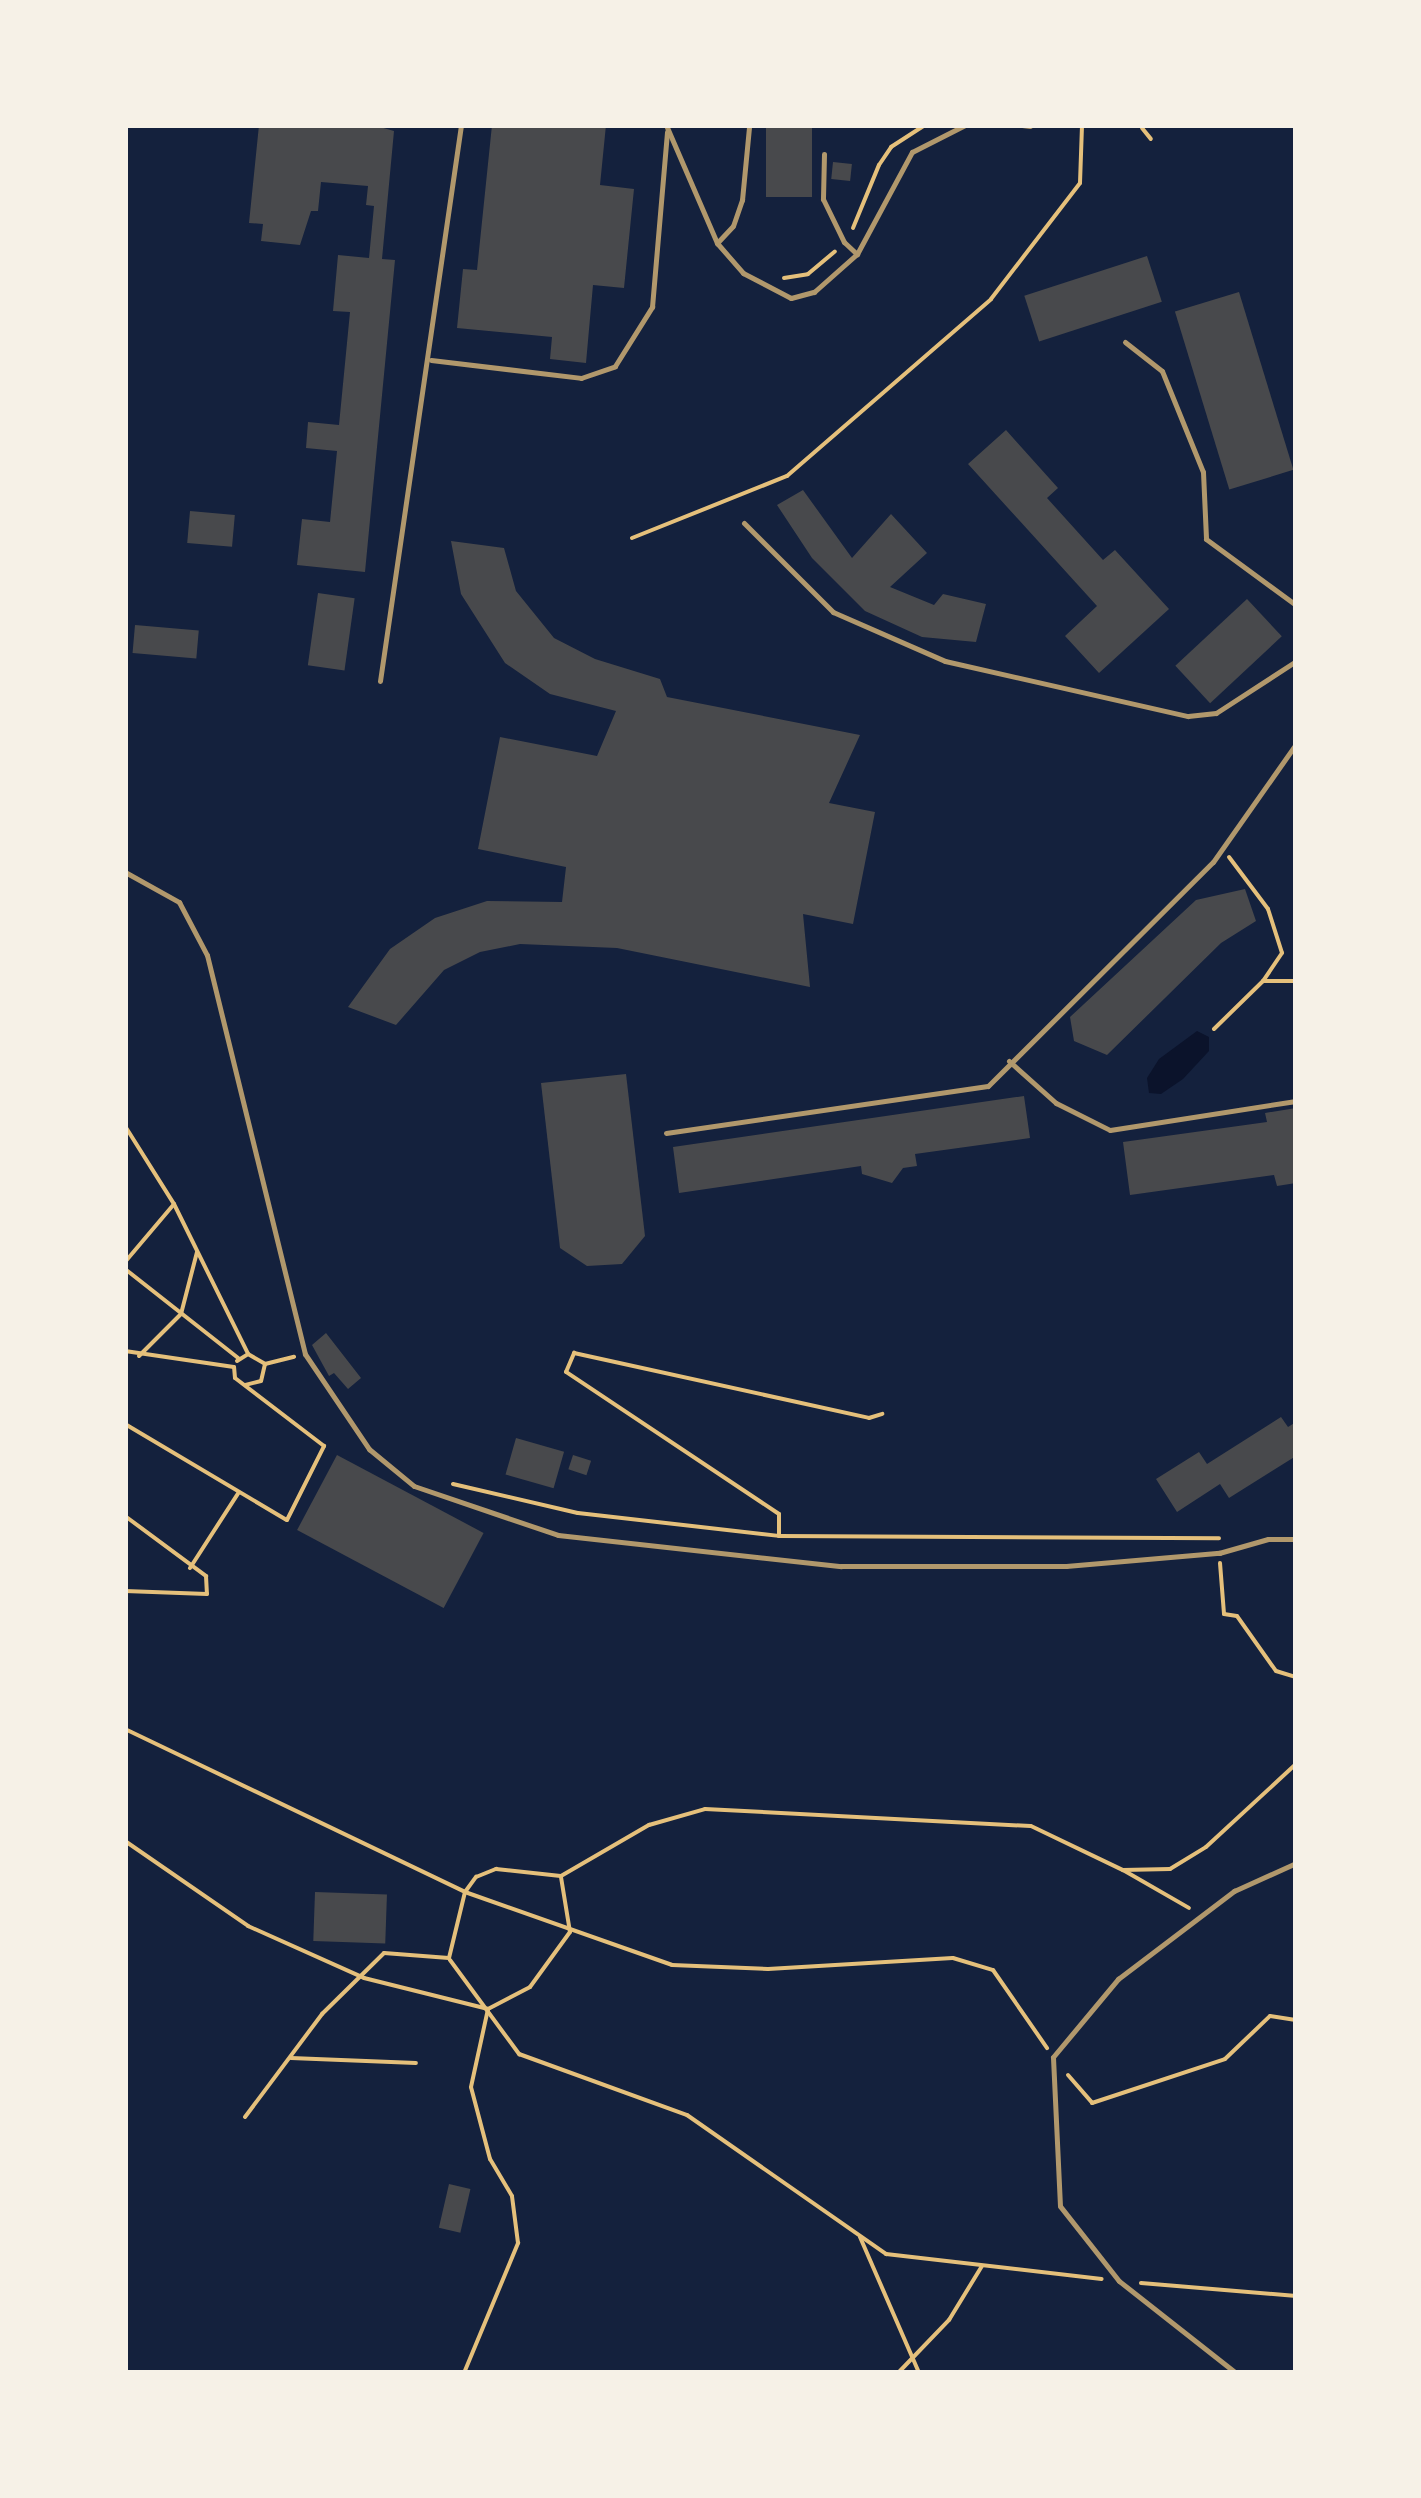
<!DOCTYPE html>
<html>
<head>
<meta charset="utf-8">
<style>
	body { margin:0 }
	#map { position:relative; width:1421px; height:2498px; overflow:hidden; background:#14213d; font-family:Ubuntu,sans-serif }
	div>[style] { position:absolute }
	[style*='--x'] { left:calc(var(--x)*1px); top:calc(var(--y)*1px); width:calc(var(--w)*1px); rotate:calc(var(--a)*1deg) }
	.water>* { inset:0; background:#0b132b }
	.building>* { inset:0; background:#48494c; transform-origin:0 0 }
	.path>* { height:4px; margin:-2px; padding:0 2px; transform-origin:2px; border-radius:2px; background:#e5c07b }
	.service>* { height:5px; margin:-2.5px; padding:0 2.5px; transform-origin:2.5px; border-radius:2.5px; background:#b1986c }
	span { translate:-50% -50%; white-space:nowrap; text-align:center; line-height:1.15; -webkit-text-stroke:8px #f6f1e7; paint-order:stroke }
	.frame { position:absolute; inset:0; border:128px solid #f6f1e7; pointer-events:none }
</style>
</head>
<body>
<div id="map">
	<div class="water">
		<i style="clip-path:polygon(1197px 1031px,1209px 1037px,1209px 1051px,1183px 1079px,1161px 1094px,1149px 1093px,1147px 1078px,1159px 1059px)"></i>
	</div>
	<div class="building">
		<i style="clip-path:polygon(259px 125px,373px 125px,394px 131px,382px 259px,395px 260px,365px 572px,297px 565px,302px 519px,330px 522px,337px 451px,306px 448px,308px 422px,339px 425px,350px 312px,333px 311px,338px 255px,369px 258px,374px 206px,366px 205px,368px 186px,321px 182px,318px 211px,311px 211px,300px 245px,261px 241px,263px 224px,249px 223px)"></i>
		<i style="clip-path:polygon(492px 125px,606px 125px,600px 185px,634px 189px,624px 288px,593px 285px,586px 363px,550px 359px,552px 337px,457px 328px,463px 269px,477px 270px)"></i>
		<i style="left:766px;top:125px;width:46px;height:72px"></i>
		<i style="left:833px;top:162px;width:19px;height:17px;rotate:6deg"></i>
		<i style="left:1147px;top:256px;width:48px;height:129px;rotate:72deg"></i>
		<i style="left:1239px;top:292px;width:186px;height:67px;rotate:73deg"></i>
		<i style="clip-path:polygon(1006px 430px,1058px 488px,1047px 498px,1103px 560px,1115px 550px,1169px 609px,1099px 673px,1065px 636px,1097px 606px,968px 464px)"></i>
		<i style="clip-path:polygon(803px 490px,852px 558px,891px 514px,927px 553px,890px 587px,934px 605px,943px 594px,986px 604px,976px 642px,922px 637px,865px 611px,812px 558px,777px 505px)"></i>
		<i style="left:190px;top:511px;width:45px;height:32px;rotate:5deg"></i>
		<i style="clip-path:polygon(451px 541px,504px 548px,516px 591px,554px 638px,595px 659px,660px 679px,667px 697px,860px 735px,829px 803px,875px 812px,853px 924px,803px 914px,810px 987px,617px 948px,520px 944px,480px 952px,444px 970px,396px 1025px,348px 1007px,390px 949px,435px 918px,487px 901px,562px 902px,566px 867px,478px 849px,500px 737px,597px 756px,616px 711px,550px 694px,505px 663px,461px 594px)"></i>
		<i style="left:318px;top:593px;width:37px;height:73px;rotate:8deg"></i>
		<i style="left:1247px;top:599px;width:51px;height:98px;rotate:47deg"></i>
		<i style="left:135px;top:625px;width:64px;height:28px;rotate:5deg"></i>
		<i style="clip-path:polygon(1245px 889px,1256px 921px,1221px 943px,1107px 1055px,1074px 1041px,1070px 1017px,1196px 900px)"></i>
		<i style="clip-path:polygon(626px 1074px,645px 1236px,622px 1264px,587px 1266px,560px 1248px,541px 1083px)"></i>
		<i style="clip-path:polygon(1024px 1096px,1030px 1138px,915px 1154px,917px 1166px,903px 1168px,892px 1183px,862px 1174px,861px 1166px,679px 1193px,673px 1147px)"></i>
		<i style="clip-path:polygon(1296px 1108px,1296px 1183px,1277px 1186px,1274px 1175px,1130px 1195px,1123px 1142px,1267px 1122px,1265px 1113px)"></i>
		<i style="clip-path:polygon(326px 1333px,361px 1378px,348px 1389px,334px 1373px,329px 1376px,312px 1345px)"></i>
		<i style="clip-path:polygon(1281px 1417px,1288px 1427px,1296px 1422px,1296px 1456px,1229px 1498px,1220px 1484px,1177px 1512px,1156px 1479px,1199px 1452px,1207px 1464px)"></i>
		<i style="left:516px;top:1438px;width:50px;height:38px;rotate:16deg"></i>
		<i style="left:337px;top:1455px;width:166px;height:85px;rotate:28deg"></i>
		<i style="left:573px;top:1455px;width:19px;height:15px;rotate:18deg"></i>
		<i style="left:315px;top:1892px;width:72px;height:49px;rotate:2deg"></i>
		<i style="left:449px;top:2184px;width:22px;height:45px;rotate:13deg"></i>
	</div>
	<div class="path">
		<i style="--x:1142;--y:128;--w:14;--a:51"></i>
		<i style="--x:853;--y:228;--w:68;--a:-67.6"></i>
		<i style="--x:879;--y:165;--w:22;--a:-56"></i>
		<i style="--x:891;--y:147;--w:40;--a:-32.9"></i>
		<i style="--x:784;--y:278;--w:24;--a:-9"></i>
		<i style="--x:808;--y:274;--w:35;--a:-40"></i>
		<i style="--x:632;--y:538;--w:167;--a:-21.8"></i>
		<i style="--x:787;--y:476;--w:270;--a:-40.9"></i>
		<i style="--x:991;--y:299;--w:146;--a:-52.5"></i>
		<i style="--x:1080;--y:183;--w:58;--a:-88"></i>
		<i style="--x:1229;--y:857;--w:65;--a:53.1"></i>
		<i style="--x:1268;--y:909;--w:46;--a:72.3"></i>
		<i style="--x:1282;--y:953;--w:34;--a:124"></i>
		<i style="--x:1214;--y:1029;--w:69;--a:-44.4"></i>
		<i style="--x:1263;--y:981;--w:33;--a:0"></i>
		<i style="--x:125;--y:1126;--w:92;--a:57.9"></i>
		<i style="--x:174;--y:1204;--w:167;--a:63.7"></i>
		<i style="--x:125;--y:1262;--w:76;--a:-49.8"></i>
		<i style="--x:125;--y:1269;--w:144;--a:38.2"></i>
		<i style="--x:125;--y:1351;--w:110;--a:8.4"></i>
		<i style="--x:139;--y:1356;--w:59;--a:-45"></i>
		<i style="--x:181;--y:1314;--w:64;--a:-75.5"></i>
		<i style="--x:237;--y:1361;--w:13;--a:-32"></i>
		<i style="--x:248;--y:1354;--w:20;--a:30"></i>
		<i style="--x:265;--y:1364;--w:17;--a:103"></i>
		<i style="--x:261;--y:1381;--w:16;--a:166"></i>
		<i style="--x:265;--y:1364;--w:30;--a:-14"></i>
		<i style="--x:125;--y:1424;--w:188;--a:30.7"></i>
		<i style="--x:287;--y:1520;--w:83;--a:-63.4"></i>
		<i style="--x:324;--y:1446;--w:112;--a:-142.6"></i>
		<i style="--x:235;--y:1378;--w:11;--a:-95"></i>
		<i style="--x:453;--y:1484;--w:128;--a:13.1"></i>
		<i style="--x:578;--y:1513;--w:202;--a:6.5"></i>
		<i style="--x:779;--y:1536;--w:440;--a:0.3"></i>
		<i style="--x:125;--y:1516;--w:101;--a:36.5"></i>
		<i style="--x:206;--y:1576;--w:18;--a:87"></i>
		<i style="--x:207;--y:1594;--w:82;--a:-177.9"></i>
		<i style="--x:779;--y:1536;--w:22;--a:-90"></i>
		<i style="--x:779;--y:1514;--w:256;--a:-146.3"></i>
		<i style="--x:566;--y:1372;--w:21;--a:-67"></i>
		<i style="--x:574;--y:1353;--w:302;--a:12.4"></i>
		<i style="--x:869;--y:1418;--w:14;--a:-17"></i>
		<i style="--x:1220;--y:1563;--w:51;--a:85.5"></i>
		<i style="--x:1224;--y:1614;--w:13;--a:9"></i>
		<i style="--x:1237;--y:1616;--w:67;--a:54.7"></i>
		<i style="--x:1276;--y:1671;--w:21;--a:17"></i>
		<i style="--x:190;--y:1568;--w:90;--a:-57.2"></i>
		<i style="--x:125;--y:1729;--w:377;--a:25.6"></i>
		<i style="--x:465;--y:1892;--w:219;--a:19.4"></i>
		<i style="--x:672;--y:1965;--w:96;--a:2.4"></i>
		<i style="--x:768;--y:1969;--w:185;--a:-3.4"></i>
		<i style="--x:953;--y:1958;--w:42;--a:16.7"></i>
		<i style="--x:993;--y:1970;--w:95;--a:55.3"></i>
		<i style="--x:125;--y:1841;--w:150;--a:34.6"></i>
		<i style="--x:248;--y:1926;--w:127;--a:24.1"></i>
		<i style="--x:364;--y:1978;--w:128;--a:14"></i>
		<i style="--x:488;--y:2009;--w:47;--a:-27.6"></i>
		<i style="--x:530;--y:1987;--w:68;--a:-54"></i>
		<i style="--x:570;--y:1932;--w:56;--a:-99.3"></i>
		<i style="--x:1123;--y:1870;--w:76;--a:29.9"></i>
		<i style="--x:450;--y:1960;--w:117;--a:53.7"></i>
		<i style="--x:519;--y:2054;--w:179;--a:20"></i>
		<i style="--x:687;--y:2115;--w:243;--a:34.9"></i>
		<i style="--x:886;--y:2254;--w:217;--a:6.6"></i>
		<i style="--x:291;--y:2058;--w:125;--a:2.3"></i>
		<i style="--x:1068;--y:2075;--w:37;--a:49"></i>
		<i style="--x:1092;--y:2103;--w:140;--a:-18.3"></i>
		<i style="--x:1225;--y:2059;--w:62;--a:-43.7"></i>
		<i style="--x:1270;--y:2016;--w:26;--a:9"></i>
		<i style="--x:245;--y:2117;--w:129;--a:-53.2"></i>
		<i style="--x:322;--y:2014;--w:87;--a:-44.5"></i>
		<i style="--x:384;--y:1953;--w:65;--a:4.4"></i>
		<i style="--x:449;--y:1958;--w:68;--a:-76.4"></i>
		<i style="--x:465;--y:1892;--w:19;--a:-54"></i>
		<i style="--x:476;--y:1877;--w:22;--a:-22"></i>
		<i style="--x:496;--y:1869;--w:65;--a:6.1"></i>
		<i style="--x:561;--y:1876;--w:102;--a:-30.1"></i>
		<i style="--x:649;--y:1825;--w:58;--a:-15.9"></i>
		<i style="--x:705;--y:1809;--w:326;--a:3"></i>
		<i style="--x:1031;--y:1826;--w:102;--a:25.6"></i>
		<i style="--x:1123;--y:1870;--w:47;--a:-1.2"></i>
		<i style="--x:1170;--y:1869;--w:42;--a:-31.4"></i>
		<i style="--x:1206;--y:1847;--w:122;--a:-42.7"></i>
		<i style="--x:860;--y:2237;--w:148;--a:66.5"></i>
		<i style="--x:1141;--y:2283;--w:156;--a:4.8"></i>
		<i style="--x:464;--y:2373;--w:141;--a:-67.4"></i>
		<i style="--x:518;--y:2243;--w:47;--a:-97.3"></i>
		<i style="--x:512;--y:2196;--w:43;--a:-120.7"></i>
		<i style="--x:490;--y:2159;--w:74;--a:-104.8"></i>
		<i style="--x:471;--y:2087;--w:80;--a:-77.7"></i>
		<i style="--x:898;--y:2373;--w:74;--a:-46.1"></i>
		<i style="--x:949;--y:2320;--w:63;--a:-58.6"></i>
	</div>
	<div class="service">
		<i style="--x:666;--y:125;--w:129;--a:66.6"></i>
		<i style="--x:717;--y:243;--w:40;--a:49"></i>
		<i style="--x:743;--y:273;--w:54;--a:27.5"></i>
		<i style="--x:791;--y:298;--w:24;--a:-15"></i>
		<i style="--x:814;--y:292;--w:57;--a:-41.5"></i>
		<i style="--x:857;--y:254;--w:116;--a:-61.7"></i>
		<i style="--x:912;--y:152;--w:59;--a:-27"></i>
		<i style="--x:1022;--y:125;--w:8;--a:7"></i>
		<i style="--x:824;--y:154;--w:45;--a:91.3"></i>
		<i style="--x:823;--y:199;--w:48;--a:64"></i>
		<i style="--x:844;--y:242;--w:18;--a:43"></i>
		<i style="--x:717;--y:243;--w:23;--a:-47"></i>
		<i style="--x:733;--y:226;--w:28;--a:-71"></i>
		<i style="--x:742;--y:200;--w:73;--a:-84.5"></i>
		<i style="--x:1125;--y:342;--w:47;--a:38.1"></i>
		<i style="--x:1162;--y:371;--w:109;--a:67.9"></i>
		<i style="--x:1203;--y:472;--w:67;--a:87.4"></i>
		<i style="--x:1206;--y:539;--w:112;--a:36.3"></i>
		<i style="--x:431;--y:360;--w:151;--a:6.8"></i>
		<i style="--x:581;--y:378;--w:36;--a:-19"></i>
		<i style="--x:615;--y:366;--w:70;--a:-57.9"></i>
		<i style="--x:652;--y:307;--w:176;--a:-85.1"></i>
		<i style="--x:744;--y:523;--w:126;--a:45"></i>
		<i style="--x:833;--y:612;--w:122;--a:23.6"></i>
		<i style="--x:945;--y:661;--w:249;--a:12.8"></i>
		<i style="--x:1188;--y:716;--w:28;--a:-6"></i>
		<i style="--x:1216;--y:713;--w:95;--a:-33"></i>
		<i style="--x:380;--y:681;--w:562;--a:-81.71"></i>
		<i style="--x:125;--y:872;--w:62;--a:29.1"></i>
		<i style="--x:179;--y:902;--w:60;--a:62.2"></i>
		<i style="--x:207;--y:955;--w:411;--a:76.2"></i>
		<i style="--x:305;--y:1354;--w:115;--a:56"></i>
		<i style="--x:369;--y:1449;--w:58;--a:39.4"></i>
		<i style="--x:414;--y:1486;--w:152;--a:18.8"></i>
		<i style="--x:558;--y:1535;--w:285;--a:6.3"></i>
		<i style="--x:841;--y:1566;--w:225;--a:0"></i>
		<i style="--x:1066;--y:1566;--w:154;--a:-4.9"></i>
		<i style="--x:1219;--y:1553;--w:51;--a:-15.9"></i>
		<i style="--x:1268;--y:1539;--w:28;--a:0"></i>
		<i style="--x:1009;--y:1061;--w:63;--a:41.8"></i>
		<i style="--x:1056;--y:1103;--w:60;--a:26.6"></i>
		<i style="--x:1110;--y:1130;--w:188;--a:-8.9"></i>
		<i style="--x:666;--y:1133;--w:325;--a:-8.3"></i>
		<i style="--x:988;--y:1086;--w:317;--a:-44.9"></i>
		<i style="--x:1213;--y:862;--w:144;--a:-54.9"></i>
		<i style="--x:1236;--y:2373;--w:149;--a:-141.8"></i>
		<i style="--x:1119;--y:2281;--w:95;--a:-128.2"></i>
		<i style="--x:1060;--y:2206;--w:149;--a:-92.7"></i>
		<i style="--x:1053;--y:2057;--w:102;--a:-50.2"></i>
		<i style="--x:1118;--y:1979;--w:146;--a:-37.2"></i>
		<i style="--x:1234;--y:1891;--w:68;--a:-24.3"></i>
	</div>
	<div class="frame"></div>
</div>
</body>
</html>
